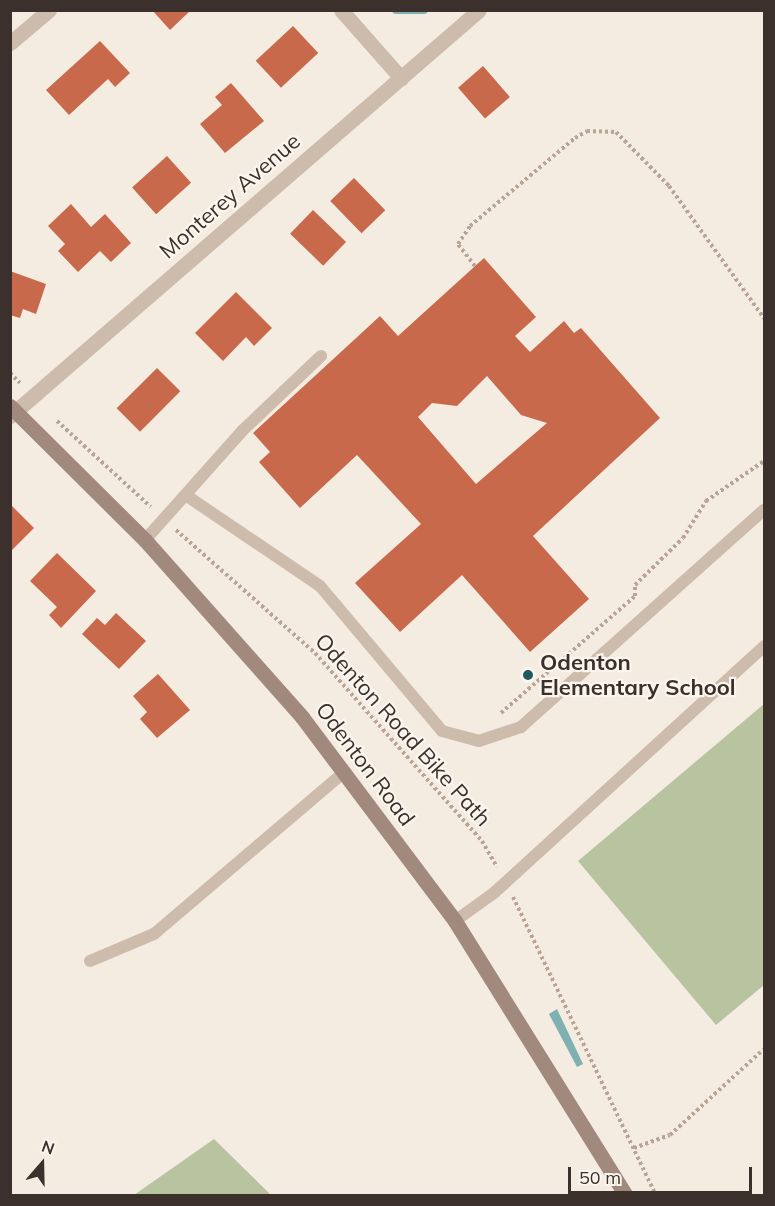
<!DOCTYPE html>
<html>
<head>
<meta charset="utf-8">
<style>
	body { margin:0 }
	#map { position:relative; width:775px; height:1206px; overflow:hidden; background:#f4ebe1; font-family:Mulish,sans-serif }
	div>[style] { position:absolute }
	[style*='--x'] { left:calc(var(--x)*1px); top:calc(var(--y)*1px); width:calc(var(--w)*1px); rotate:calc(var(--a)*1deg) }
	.green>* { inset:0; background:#b8c4a0 }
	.water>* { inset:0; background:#7fb0b2 }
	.stream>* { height:8px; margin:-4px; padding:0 4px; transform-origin:4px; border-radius:4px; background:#7fb0b2 }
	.building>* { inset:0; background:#c8694b; transform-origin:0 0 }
	.path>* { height:4px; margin-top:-2px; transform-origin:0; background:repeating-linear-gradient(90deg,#b9a596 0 3px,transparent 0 6px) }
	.lane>* { height:12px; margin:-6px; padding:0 6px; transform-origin:6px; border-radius:6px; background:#cdbbac }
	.street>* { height:15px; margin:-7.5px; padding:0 7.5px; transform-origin:7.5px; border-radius:7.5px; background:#cdbbac }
	.secondary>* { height:15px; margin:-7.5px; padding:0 7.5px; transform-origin:7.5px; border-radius:7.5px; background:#a18a7d }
	.dots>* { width:16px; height:16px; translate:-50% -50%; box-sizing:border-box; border:3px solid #fbf5ee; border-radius:50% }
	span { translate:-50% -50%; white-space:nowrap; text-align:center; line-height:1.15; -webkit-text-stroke:4.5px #fbf5ee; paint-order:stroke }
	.street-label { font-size:22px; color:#3b302b }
	.poi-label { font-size:22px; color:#3b302b; font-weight:700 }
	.left { translate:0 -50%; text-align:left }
	.frame { position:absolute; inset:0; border:12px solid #3b302b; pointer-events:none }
	.north { position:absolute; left:12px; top:1134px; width:60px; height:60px; -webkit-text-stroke:4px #fbf5ee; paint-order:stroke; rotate:20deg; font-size:16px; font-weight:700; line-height:24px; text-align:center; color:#3b302b }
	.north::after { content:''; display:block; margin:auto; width:21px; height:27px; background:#3b302b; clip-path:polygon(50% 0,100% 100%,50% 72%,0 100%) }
	.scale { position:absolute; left:568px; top:1167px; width:184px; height:27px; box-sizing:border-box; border:3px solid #3b302b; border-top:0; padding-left:8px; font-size:18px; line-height:21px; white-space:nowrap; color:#3b302b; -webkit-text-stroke:4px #fbf5ee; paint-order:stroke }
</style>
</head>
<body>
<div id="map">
	<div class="green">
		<i style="clip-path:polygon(764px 704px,764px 985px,716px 1025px,578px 861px)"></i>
		<i style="clip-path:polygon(214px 1139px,271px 1195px,134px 1195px)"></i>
	</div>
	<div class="water">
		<i style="clip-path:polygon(557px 1009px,583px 1064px,577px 1067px,549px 1014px)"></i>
	</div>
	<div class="stream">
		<i style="--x:396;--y:10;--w:28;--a:0"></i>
	</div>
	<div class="building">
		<i style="clip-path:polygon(152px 10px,191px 10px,170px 30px)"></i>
		<i style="left:293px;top:26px;width:37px;height:51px;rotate:47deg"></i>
		<i style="clip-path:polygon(100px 41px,130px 73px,115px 87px,108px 79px,69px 115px,46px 90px)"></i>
		<i style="left:483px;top:66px;width:41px;height:33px;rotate:49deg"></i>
		<i style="clip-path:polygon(231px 83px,264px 121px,225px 153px,200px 124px,222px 105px,215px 97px)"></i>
		<i style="left:167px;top:156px;width:36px;height:47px;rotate:48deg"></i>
		<i style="left:354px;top:178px;width:45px;height:33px;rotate:46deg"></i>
		<i style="clip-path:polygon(71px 204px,91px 227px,105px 214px,131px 243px,111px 262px,100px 251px,78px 272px,58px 251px,65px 244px,48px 226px)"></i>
		<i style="left:313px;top:210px;width:46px;height:33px;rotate:44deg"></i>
		<i style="clip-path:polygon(evenodd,484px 258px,536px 317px,515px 336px,530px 352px,564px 321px,574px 333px,581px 328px,660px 418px,533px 536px,589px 599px,530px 652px,462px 575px,400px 632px,355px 583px,421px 524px,357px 455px,300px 508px,259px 462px,270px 452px,253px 433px,380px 316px,398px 336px,484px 258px,487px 376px,521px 415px,547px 423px,476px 484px,418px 417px,432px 403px,457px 406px,487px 376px)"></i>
		<i style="clip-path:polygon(10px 271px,46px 284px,36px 314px,23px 309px,20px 318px,10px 315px)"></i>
		<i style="clip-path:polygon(236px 292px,272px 328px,254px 346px,246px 337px,223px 361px,195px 333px)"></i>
		<i style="left:157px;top:368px;width:33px;height:57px;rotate:45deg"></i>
		<i style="clip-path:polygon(10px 504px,34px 528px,10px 552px)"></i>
		<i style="clip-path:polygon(57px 553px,96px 591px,61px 628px,49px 615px,57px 607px,30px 581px)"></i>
		<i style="clip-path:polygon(116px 613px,146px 641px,119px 669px,82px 634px,97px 618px,105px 625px)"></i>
		<i style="clip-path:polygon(158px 674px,190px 710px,157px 738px,140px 719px,147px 712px,133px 696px)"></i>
	</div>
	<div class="path">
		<i style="--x:475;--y:266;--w:28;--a:-128"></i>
		<i style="--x:458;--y:244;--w:22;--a:-56"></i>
		<i style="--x:470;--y:226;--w:137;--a:-40"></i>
		<i style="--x:575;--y:138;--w:14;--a:-30"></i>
		<i style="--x:587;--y:131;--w:29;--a:2"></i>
		<i style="--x:616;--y:132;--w:76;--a:45.5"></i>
		<i style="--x:669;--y:186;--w:163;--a:54.3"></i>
		<i style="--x:10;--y:373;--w:14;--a:45"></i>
		<i style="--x:57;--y:421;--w:127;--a:42.5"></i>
		<i style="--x:176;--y:530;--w:186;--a:41.5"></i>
		<i style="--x:315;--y:653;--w:251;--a:48.4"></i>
		<i style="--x:482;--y:841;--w:30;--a:60"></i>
		<i style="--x:501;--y:713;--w:178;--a:-41.1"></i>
		<i style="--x:635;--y:596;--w:11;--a:-90"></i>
		<i style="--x:635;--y:585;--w:67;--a:-44.4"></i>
		<i style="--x:683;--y:538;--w:44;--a:-58.1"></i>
		<i style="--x:706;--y:501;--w:70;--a:-34.6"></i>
		<i style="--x:513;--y:897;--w:331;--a:64.4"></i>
		<i style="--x:634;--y:1148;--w:38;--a:-20"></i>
		<i style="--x:670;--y:1135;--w:127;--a:-42.5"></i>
	</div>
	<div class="lane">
		<i style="--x:187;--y:496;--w:161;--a:34.1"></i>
		<i style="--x:320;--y:586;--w:189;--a:49.9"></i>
		<i style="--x:442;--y:731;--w:38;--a:15"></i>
		<i style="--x:479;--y:741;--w:44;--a:-18.4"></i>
		<i style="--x:521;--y:727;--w:326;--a:-41.8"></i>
		<i style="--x:145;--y:540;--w:146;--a:-48.3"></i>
		<i style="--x:242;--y:431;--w:109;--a:-43.5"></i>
		<i style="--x:455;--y:921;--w:49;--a:-35.9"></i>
		<i style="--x:495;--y:892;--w:365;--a:-42.4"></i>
		<i style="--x:90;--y:961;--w:69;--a:-22.9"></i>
		<i style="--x:154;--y:934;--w:248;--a:-40.4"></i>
	</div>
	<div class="street">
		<i style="--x:341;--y:10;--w:91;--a:48.6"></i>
		<i style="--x:10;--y:43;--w:51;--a:-40.2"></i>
		<i style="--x:10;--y:416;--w:620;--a:-40.88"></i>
	</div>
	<div class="secondary">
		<i style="--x:10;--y:406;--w:190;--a:44.8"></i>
		<i style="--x:145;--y:540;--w:237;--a:48.4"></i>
		<i style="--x:302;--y:717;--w:255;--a:53.1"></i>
		<i style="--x:455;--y:921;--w:324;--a:58.1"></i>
	</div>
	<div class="dots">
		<i style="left:528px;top:675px;background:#1f5a5e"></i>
	</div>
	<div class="street-label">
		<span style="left:230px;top:196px;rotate:-41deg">Monterey Avenue</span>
		<span style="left:403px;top:730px;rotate:48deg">Odenton Road Bike Path</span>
		<span style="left:365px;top:764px;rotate:53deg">Odenton Road</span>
	</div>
	<div class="poi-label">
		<span class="left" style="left:540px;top:675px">Odenton<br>Elementary School</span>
	</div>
	<div class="frame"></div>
	<div class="north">N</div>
	<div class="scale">50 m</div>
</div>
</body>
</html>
